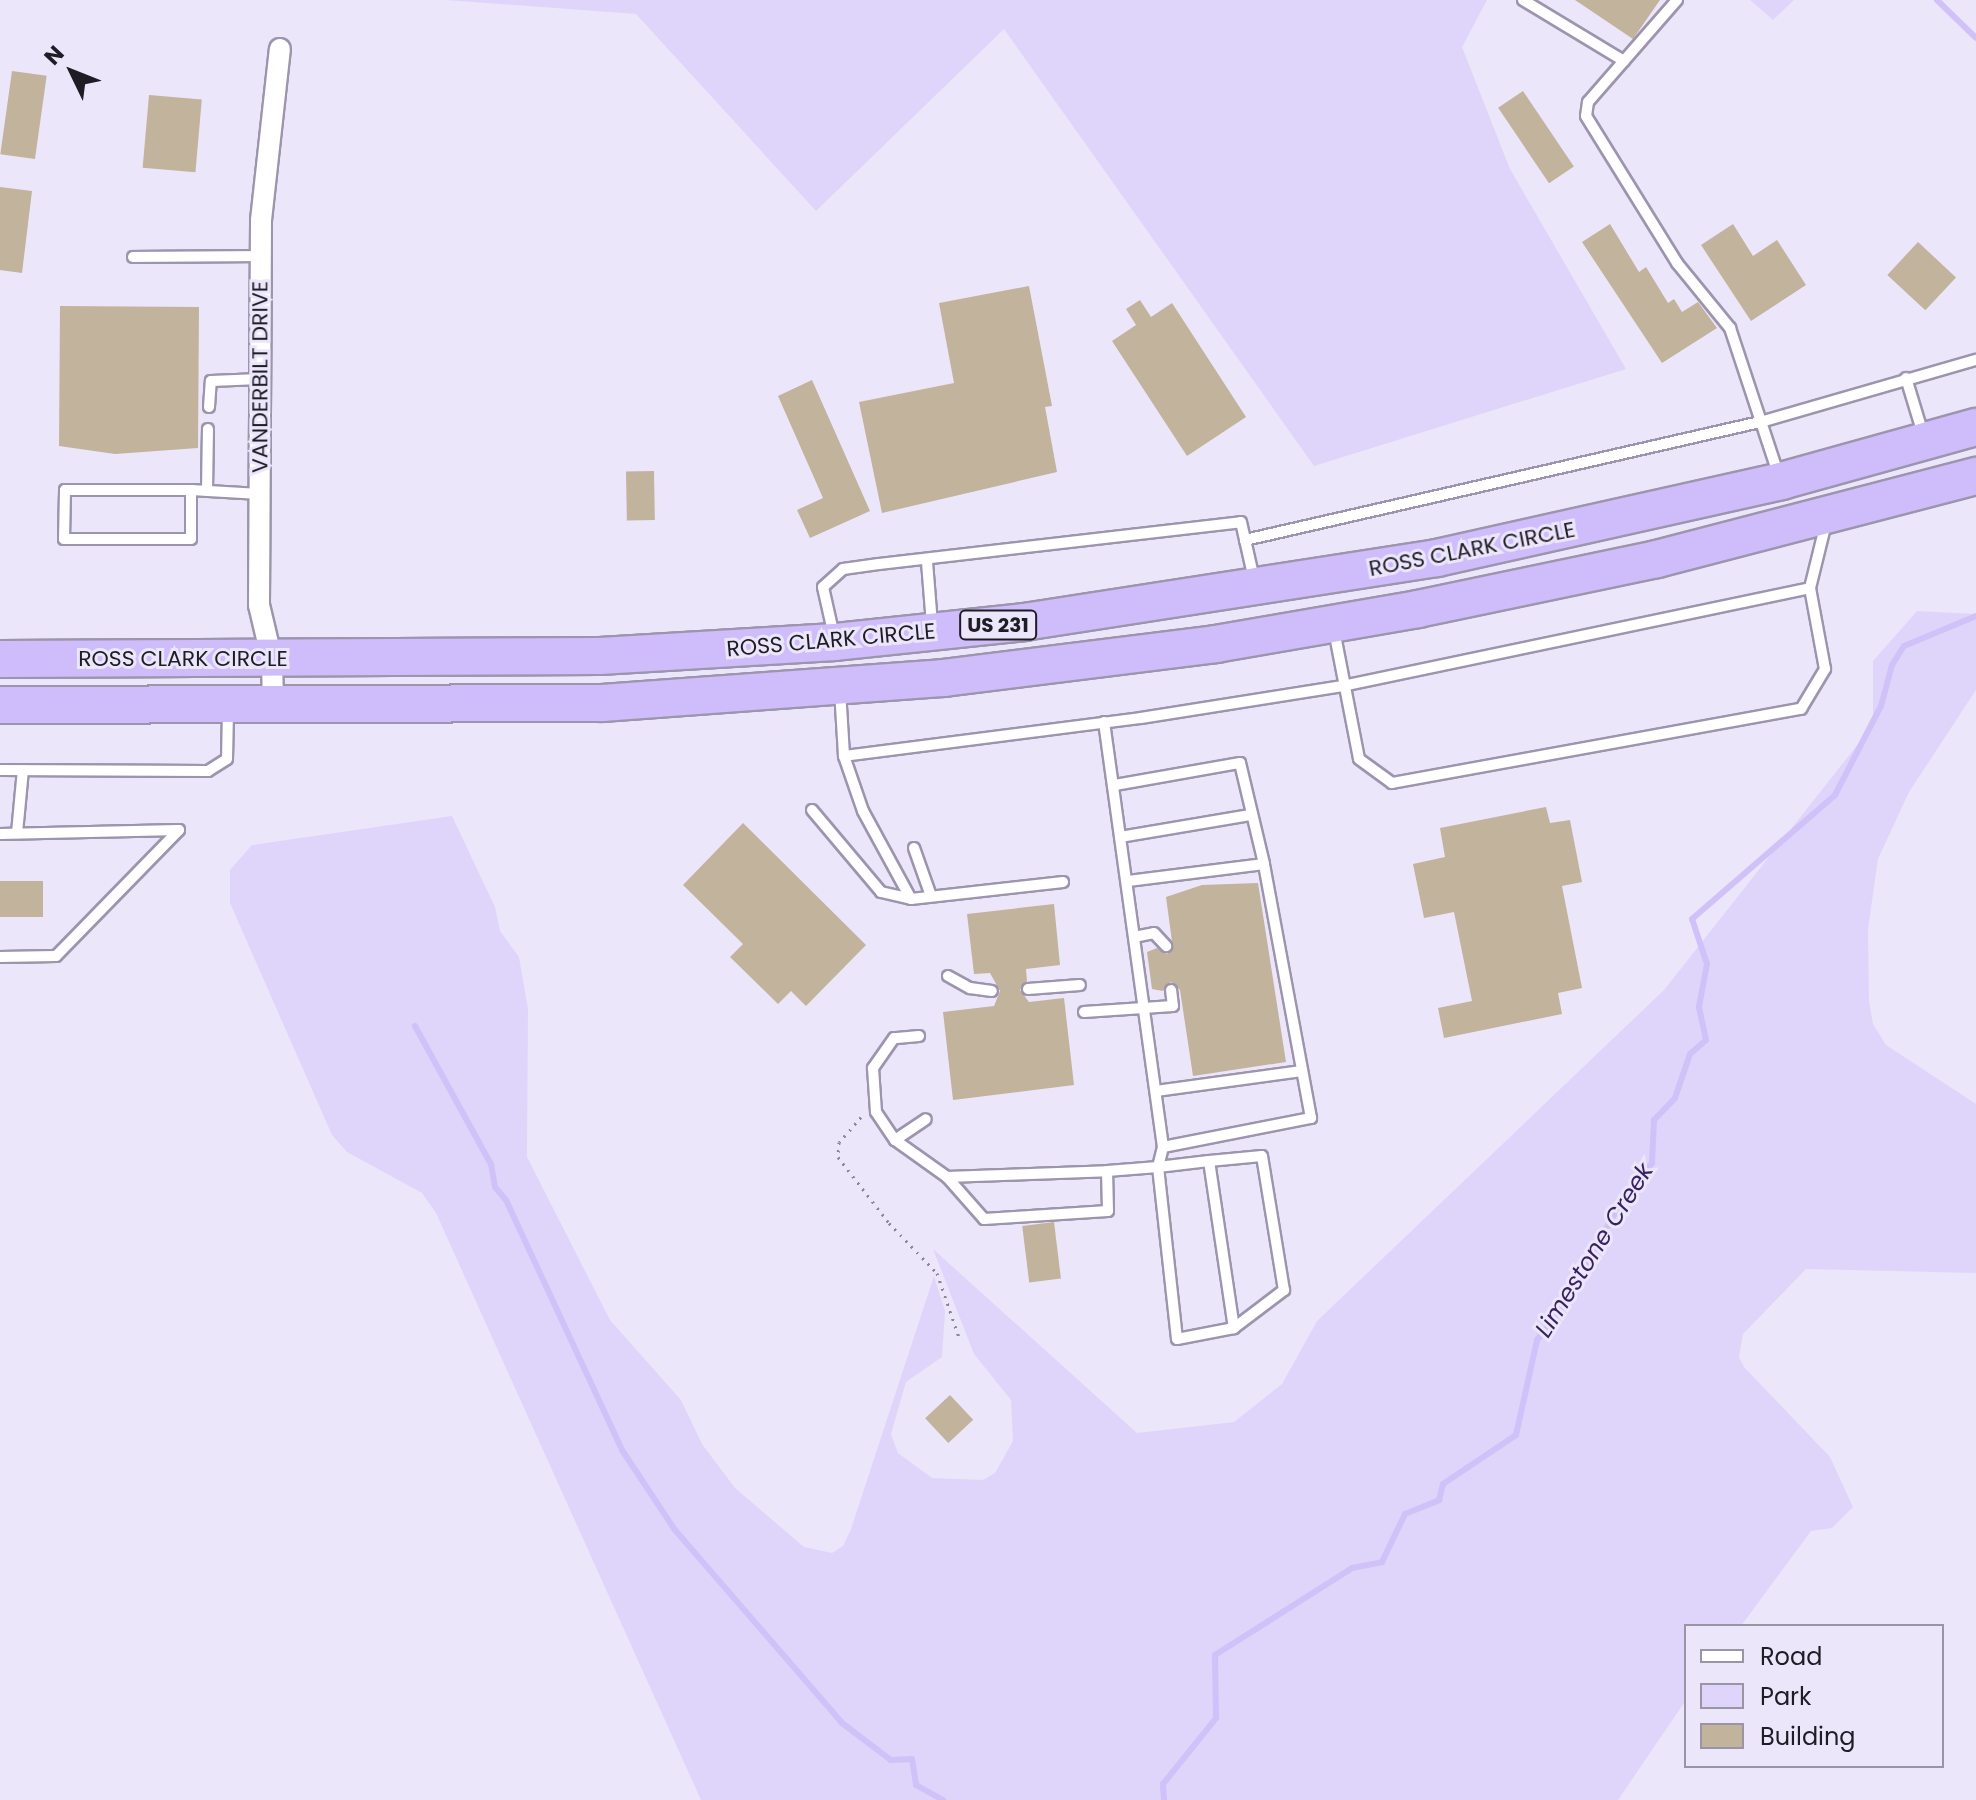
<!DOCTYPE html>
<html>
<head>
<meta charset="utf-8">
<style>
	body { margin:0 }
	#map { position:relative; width:1976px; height:1800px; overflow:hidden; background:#ece6fb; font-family:Poppins,sans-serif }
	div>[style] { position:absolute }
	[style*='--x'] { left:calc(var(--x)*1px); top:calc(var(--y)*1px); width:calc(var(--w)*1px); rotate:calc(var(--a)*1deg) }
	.green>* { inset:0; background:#dfd5fa }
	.stream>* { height:6px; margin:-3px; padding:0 3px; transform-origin:3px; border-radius:3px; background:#d1c1f9 }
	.building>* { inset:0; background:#c2b39c; transform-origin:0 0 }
	.path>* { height:3px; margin-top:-1.5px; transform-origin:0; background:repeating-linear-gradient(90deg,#8b8796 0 2px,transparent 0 8px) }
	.roads { filter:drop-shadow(2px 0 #9c95ad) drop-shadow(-2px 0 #9c95ad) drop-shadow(0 2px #9c95ad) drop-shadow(0 -2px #9c95ad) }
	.lane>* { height:10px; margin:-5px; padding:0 5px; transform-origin:5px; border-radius:5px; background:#fff }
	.street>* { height:20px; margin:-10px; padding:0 10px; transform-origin:10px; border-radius:10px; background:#fff }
	.highway>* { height:36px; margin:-18px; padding:0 18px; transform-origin:18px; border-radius:18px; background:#cfbcfb }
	span { translate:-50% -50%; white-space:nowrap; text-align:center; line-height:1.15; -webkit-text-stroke:6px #ece6fb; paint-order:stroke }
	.shield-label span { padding:2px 6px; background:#ece6fb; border:2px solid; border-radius:6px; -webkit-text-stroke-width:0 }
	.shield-label { font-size:20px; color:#1e1c25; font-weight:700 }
	.street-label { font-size:22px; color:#1e1c25 }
	.water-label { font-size:24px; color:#381f5f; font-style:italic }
	.legend { position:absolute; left:1684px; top:1624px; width:260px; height:144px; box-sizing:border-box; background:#ece6fb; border:2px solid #9a95a5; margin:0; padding:10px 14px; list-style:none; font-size:24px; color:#1e1c25 }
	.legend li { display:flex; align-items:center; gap:16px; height:40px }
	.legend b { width:40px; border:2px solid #9a95a5 }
	.north { position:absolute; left:32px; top:32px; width:80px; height:80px; -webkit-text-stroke:6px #ece6fb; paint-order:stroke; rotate:313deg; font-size:22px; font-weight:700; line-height:32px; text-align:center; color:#1e1c25 }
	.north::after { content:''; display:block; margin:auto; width:28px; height:36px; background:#1e1c25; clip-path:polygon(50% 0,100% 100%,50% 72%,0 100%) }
</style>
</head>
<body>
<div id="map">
	<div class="green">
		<i style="clip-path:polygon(446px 0,1487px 0,1462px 47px,1510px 169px,1626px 369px,1314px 466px,1004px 29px,816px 211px,636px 14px)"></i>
		<i style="clip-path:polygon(1750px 0,1794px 0,1773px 20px)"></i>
		<i style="clip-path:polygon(1917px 611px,1976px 614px,1976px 690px,1909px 792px,1878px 859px,1868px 929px,1869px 1001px,1873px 1024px,1886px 1045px,1976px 1104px,1976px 1273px,1806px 1269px,1743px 1334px,1739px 1357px,1744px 1367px,1830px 1457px,1853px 1507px,1832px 1528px,1811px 1531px,1741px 1626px,1686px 1626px,1686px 1700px,1618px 1800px,701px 1800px,436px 1213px,422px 1193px,347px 1152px,332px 1135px,230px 903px,230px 870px,252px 845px,452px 816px,495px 907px,500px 931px,519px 957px,528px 1009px,527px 1157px,610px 1320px,681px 1400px,702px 1444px,735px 1488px,804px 1547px,832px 1553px,843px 1546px,851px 1529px,934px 1276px,945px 1311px,942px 1357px,906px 1382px,891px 1434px,898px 1453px,932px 1478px,983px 1480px,995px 1473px,1013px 1441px,1011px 1400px,974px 1354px,933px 1249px,1137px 1433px,1234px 1422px,1282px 1384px,1317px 1321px,1664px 990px,1873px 725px,1873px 661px)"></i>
	</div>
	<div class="stream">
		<i style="--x:1937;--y:0;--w:54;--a:44.3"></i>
		<i style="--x:415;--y:1026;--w:158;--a:61.2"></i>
		<i style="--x:491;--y:1164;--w:23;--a:80"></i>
		<i style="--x:495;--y:1187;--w:17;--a:50"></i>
		<i style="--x:506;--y:1200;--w:276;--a:65.1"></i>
		<i style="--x:622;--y:1450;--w:96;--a:56.5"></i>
		<i style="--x:675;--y:1530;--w:255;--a:49.1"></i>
		<i style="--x:842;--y:1723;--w:61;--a:37.1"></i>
		<i style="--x:891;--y:1760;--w:21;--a:-3"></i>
		<i style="--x:912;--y:1759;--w:26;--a:81"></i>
		<i style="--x:916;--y:1785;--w:31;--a:29"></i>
		<i style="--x:1164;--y:1800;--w:16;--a:-94"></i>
		<i style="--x:1163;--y:1784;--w:85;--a:-51.2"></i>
		<i style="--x:1216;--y:1718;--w:63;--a:-90.9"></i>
		<i style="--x:1215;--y:1655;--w:162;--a:-32.4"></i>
		<i style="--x:1352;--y:1568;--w:31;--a:-11"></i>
		<i style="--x:1382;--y:1562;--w:53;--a:-64.4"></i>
		<i style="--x:1405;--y:1514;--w:37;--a:-22"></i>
		<i style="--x:1439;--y:1500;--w:16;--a:-76"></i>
		<i style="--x:1443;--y:1484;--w:88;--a:-33.9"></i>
		<i style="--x:1516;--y:1435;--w:97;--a:-77.5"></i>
		<i style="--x:1537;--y:1340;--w:35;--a:-51"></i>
		<i style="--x:1559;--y:1313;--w:127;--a:-60.8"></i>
		<i style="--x:1621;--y:1202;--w:50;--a:-51.5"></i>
		<i style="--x:1652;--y:1163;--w:43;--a:-87.3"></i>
		<i style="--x:1654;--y:1120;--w:30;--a:-46"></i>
		<i style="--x:1675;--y:1098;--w:46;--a:-71.2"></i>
		<i style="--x:1690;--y:1054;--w:21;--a:-41"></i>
		<i style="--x:1706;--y:1040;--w:34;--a:-102"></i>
		<i style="--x:1699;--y:1007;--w:44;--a:-79.5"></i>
		<i style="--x:1707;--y:964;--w:47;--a:-108.4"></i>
		<i style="--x:1692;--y:919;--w:189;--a:-40.9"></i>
		<i style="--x:1835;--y:795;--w:100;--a:-62.7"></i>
		<i style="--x:1881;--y:706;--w:42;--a:-75"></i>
		<i style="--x:1892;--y:665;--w:22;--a:-58"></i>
		<i style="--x:1904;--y:646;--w:78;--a:-22.6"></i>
	</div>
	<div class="building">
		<i style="clip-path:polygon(1575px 0,1660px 0,1633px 39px)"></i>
		<i style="left:12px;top:71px;width:35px;height:84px;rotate:8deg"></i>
		<i style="left:1523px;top:91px;width:91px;height:30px;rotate:56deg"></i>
		<i style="left:149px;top:95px;width:53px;height:73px;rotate:5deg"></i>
		<i style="clip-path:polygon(0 187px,32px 191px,22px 273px,0 270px)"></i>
		<i style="clip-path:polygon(1610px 224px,1639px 272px,1646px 267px,1668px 303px,1674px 299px,1682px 312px,1698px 302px,1717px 328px,1662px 363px,1582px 242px)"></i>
		<i style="clip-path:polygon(1733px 224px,1753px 256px,1777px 240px,1806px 285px,1751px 321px,1701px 245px)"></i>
		<i style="left:1918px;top:242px;width:52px;height:45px;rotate:43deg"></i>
		<i style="clip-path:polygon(1029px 286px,1052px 406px,1045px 407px,1057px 472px,882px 513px,859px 402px,954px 383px,939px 303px)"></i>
		<i style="clip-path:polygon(1140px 300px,1151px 317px,1172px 303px,1246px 417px,1187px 456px,1112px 341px,1136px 325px,1126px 309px)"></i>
		<i style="clip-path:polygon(60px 306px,199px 307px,198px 448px,115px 454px,59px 446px)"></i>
		<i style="clip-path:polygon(812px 380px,870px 511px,810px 538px,797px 510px,823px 498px,778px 396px)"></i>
		<i style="left:654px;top:471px;width:49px;height:28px;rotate:89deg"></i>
		<i style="clip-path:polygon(1546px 807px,1550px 823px,1570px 820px,1582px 882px,1562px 886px,1582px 988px,1558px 993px,1562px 1014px,1444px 1038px,1438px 1008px,1472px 1001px,1454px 912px,1424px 918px,1413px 864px,1445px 857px,1440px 828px)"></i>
		<i style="clip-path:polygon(743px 823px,866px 945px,806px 1006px,791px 991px,778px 1004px,730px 957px,743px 944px,683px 885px)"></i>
		<i style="left:43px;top:881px;width:36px;height:43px;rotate:90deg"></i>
		<i style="clip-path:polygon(1258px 883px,1286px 1062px,1193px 1076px,1180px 990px,1171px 982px,1163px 991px,1152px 989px,1147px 952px,1157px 948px,1167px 954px,1173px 949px,1166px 897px,1202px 885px)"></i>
		<i style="clip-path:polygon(1054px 904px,1060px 965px,1026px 969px,1027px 981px,1020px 990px,1029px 1002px,1064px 998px,1074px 1085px,953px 1100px,943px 1012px,994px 1006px,1000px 991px,990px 973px,974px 974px,967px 914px)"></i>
		<i style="left:1054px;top:1222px;width:57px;height:32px;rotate:83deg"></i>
		<i style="left:950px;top:1395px;width:34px;height:34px;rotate:47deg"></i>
	</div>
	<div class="path">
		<i style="--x:861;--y:1117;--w:33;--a:131"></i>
		<i style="--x:839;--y:1142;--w:15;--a:94"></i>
		<i style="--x:838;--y:1157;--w:83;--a:52.3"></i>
		<i style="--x:889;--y:1223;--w:69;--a:46.2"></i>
		<i style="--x:937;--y:1273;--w:71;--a:71.1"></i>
	</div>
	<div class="roads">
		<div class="lane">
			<i style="--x:1523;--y:0;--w:118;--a:31.1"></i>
			<i style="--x:1677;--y:0;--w:135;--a:131.1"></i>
			<i style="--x:1588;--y:102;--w:14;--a:98"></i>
			<i style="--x:1586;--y:116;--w:173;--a:58.2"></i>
			<i style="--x:1677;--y:263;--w:84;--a:50.8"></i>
			<i style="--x:1730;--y:328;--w:156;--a:71.7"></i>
			<i style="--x:133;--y:257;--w:128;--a:-0.4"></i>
			<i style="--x:1906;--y:378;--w:59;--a:73.1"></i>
			<i style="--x:209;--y:407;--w:26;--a:-86"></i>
			<i style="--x:211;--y:381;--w:49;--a:-2.3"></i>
			<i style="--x:191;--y:490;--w:49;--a:90"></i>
			<i style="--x:191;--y:539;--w:127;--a:180"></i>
			<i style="--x:64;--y:539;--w:49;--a:-88.8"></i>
			<i style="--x:65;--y:490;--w:126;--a:0"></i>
			<i style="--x:191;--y:490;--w:69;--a:3.3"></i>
			<i style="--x:207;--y:491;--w:62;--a:-89.1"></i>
			<i style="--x:1245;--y:540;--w:532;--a:-12.91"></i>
			<i style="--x:1764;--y:421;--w:221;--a:-16.1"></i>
			<i style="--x:927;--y:562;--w:62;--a:85.4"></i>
			<i style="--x:1334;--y:630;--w:131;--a:79"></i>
			<i style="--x:1359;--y:759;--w:41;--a:36"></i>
			<i style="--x:1392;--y:783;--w:416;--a:-10.3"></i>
			<i style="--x:1801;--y:709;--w:47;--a:-59"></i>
			<i style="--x:1825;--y:669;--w:82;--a:-100.5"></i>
			<i style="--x:1810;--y:588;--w:67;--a:-76.2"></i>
			<i style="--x:834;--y:636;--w:50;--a:-102.7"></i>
			<i style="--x:823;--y:587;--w:27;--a:-42"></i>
			<i style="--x:843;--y:569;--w:36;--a:-8"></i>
			<i style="--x:879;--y:564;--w:364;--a:-6.6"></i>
			<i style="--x:1241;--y:522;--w:58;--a:77.2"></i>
			<i style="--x:840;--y:690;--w:66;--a:86.5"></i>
			<i style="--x:844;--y:756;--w:58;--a:70.9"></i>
			<i style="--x:863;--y:811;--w:100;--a:61.4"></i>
			<i style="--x:911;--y:899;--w:153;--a:-6.4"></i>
			<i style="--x:844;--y:756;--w:299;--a:-7.3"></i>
			<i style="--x:1141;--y:718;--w:204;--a:-9"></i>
			<i style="--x:1342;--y:686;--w:478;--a:-11.8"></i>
			<i style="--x:0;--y:770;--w:208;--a:0.3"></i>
			<i style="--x:208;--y:771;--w:22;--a:-32"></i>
			<i style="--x:227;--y:759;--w:47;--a:-88.8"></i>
			<i style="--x:1115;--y:785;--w:127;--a:-10"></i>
			<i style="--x:1240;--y:763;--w:104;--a:76.6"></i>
			<i style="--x:1264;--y:864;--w:137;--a:172.9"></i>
			<i style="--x:812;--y:810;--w:107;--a:49.9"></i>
			<i style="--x:881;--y:892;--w:31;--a:13"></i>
			<i style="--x:17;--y:833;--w:63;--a:-84.6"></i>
			<i style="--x:0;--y:834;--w:179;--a:-1.3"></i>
			<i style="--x:179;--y:830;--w:176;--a:134.3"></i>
			<i style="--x:56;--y:956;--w:56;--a:179"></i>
			<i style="--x:1120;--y:837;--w:132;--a:-9.6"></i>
			<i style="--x:914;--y:848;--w:51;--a:70.5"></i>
			<i style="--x:1134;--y:937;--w:20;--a:-11"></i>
			<i style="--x:1154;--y:933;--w:18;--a:47"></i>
			<i style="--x:948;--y:976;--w:25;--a:29"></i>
			<i style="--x:970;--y:988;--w:22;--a:8"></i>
			<i style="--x:1028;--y:989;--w:52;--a:-4.4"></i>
			<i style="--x:1084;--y:1012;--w:89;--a:-3.9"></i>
			<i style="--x:1173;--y:1006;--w:16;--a:-97"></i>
			<i style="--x:919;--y:1036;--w:25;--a:175"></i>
			<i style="--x:894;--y:1038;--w:37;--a:125"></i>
			<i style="--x:873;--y:1068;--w:44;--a:86.1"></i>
			<i style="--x:876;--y:1112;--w:34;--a:56"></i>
			<i style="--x:895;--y:1140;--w:64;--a:35.4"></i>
			<i style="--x:947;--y:1177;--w:160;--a:-2.1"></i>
			<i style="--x:1107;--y:1171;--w:51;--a:-4.5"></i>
			<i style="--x:1158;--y:1167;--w:51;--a:-6.7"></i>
			<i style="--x:1209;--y:1161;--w:169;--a:81.5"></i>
			<i style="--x:1234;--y:1328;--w:58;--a:169.1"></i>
			<i style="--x:1177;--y:1339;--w:173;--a:-96.3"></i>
			<i style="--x:1158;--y:1167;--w:21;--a:-76"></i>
			<i style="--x:1163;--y:1147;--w:429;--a:-97.9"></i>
			<i style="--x:1156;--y:1091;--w:147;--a:-7.8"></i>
			<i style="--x:895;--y:1140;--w:37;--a:-34"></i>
			<i style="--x:1163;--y:1147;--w:151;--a:-11.1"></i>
			<i style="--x:1311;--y:1118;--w:258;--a:-100.5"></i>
			<i style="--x:1209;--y:1161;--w:53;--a:-5.4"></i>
			<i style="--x:1262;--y:1156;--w:136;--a:80.7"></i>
			<i style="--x:1284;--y:1290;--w:63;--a:142.8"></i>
			<i style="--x:947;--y:1177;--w:56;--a:48.6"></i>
			<i style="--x:984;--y:1219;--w:124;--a:-3.7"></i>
			<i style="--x:1108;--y:1211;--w:40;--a:-91.4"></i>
		</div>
		<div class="street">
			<i style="--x:273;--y:706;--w:46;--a:-91.2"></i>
			<i style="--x:272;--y:660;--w:57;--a:-103.3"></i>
			<i style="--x:259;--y:605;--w:385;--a:-89.7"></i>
			<i style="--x:261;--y:220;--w:172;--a:-83.7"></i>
		</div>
		<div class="highway">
			<i style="--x:0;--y:659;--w:600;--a:-0.29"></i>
			<i style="--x:600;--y:656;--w:235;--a:-3.4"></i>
			<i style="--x:835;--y:642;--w:190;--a:-6"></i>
			<i style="--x:1024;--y:622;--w:418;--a:-8.8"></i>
			<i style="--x:1437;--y:558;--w:353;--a:-12.6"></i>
			<i style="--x:1781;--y:481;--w:202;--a:-15.5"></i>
			<i style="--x:0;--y:705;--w:603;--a:-0.19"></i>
			<i style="--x:603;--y:703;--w:342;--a:-4.2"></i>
			<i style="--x:944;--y:678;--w:274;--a:-7.1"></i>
			<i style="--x:1216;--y:644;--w:205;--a:-9.8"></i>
			<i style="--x:1418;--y:609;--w:244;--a:-11.8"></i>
			<i style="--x:1657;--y:559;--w:330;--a:-14.6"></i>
		</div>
	</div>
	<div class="shield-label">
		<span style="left:998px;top:625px">US 231</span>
	</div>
	<div class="street-label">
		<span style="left:260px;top:377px;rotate:-90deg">VANDERBILT DRIVE</span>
		<span style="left:1472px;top:549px;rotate:-11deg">ROSS CLARK CIRCLE</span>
		<span style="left:831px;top:640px;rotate:-5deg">ROSS CLARK CIRCLE</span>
		<span style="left:183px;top:659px">ROSS CLARK CIRCLE</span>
	</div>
	<div class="water-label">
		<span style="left:1594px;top:1250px;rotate:-58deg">Limestone Creek</span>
	</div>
	<ul class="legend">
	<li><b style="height:10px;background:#fff"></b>Road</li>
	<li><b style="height:22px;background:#dfd5fa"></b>Park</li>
	<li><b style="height:22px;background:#c2b39c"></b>Building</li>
	</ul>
	<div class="north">N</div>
</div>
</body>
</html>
